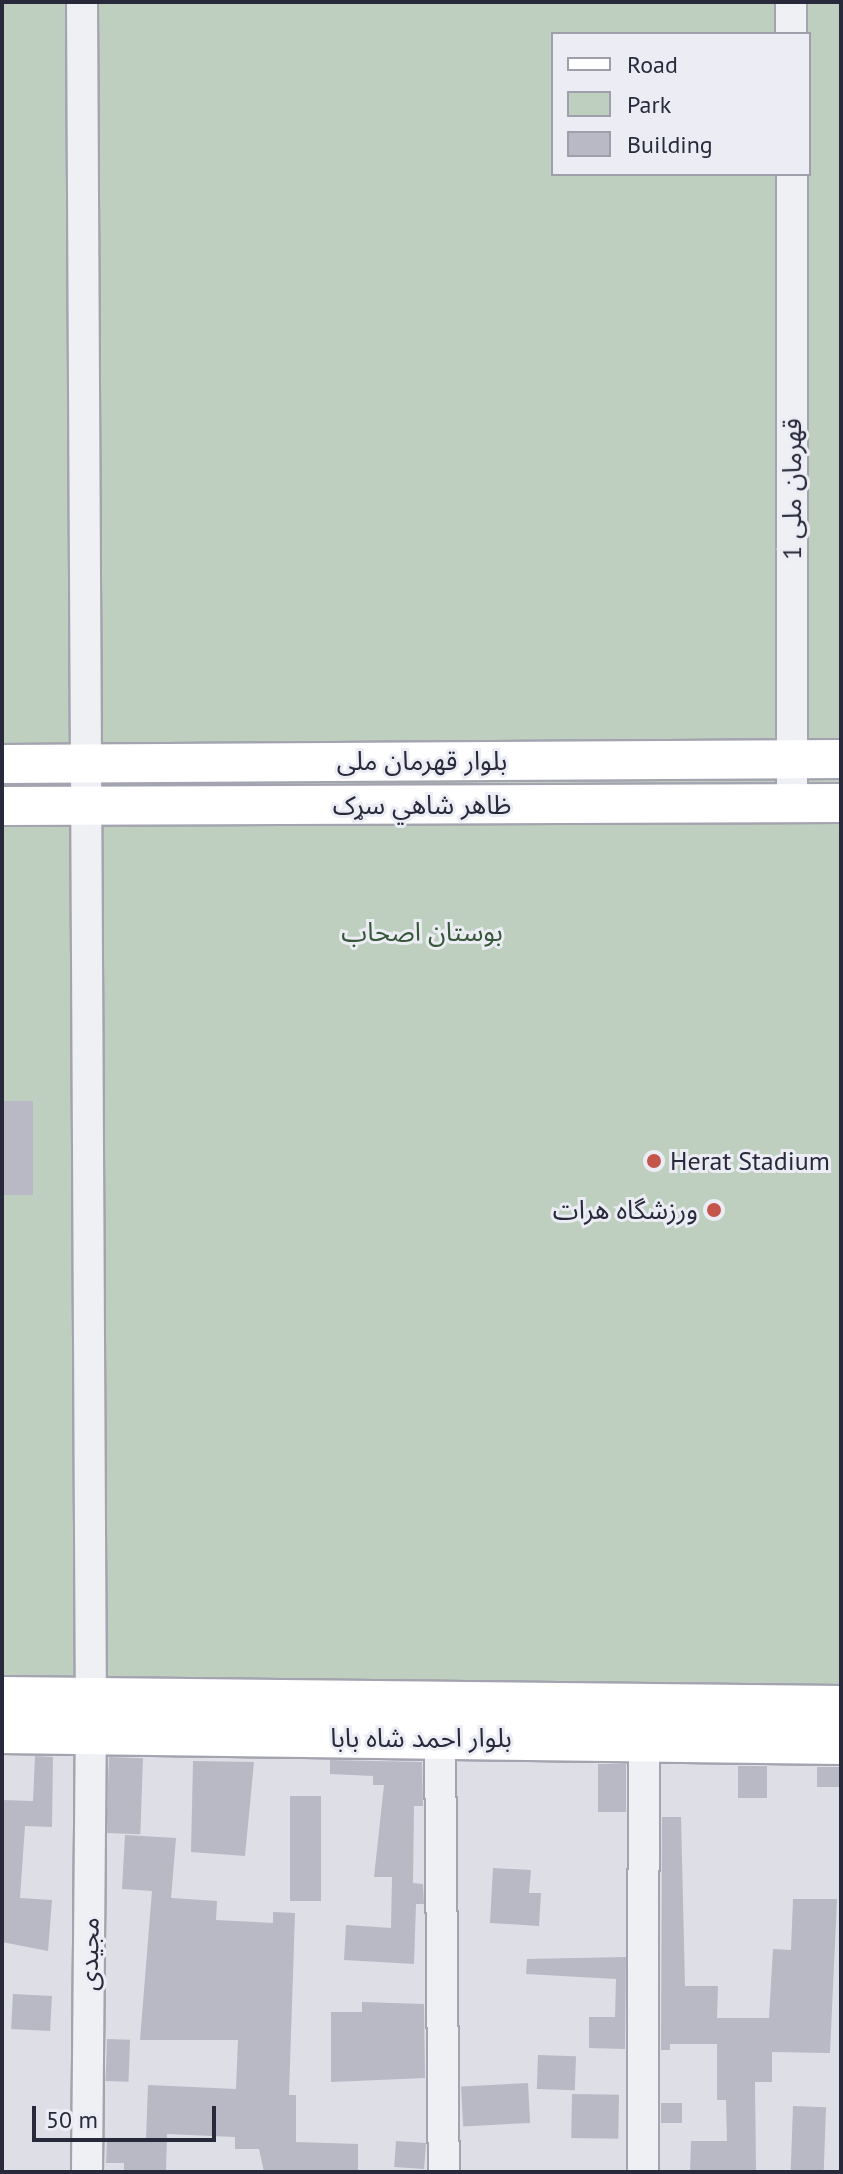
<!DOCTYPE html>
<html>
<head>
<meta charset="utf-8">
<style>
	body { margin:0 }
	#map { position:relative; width:843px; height:2174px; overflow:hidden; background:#dddee6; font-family:"PT Sans","Noto Sans Arabic",sans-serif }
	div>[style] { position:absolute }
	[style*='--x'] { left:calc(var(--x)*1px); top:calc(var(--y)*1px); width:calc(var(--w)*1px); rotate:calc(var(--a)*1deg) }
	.green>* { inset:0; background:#bfcfbf }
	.building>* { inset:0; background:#b8b9c5; transform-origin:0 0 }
	.roads { filter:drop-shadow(2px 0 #a3a4af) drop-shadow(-2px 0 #a3a4af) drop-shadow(0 2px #a3a4af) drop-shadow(0 -2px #a3a4af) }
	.minor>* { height:30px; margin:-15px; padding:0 15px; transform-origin:15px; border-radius:15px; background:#eff0f4 }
	.major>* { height:38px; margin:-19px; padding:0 19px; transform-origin:19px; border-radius:19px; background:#fff }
	.highway>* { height:44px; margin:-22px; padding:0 22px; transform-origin:22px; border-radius:22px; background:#fff }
	.dots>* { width:22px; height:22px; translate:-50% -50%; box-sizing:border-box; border:4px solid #ecedf4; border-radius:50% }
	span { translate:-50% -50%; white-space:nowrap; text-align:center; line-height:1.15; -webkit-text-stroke:6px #ecedf4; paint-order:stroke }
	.street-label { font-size:26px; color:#282a3b }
	.park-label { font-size:26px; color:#365638 }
	.poi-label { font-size:26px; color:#282a3b }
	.left { translate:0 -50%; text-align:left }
	.right { translate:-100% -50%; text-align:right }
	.frame { position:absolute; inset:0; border:4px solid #282a3b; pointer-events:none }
	.legend { position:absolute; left:551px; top:32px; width:260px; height:144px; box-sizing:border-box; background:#ecedf4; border:2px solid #9e9faa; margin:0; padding:10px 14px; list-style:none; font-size:24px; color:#282a3b }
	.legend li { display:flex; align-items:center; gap:16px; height:40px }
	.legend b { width:40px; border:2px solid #9e9faa }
	.scale { position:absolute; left:32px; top:2106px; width:184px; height:36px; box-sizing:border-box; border:4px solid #282a3b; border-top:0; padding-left:10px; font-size:24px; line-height:28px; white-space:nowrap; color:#282a3b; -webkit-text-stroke:6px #ecedf4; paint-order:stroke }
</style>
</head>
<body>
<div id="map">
	<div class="green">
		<i style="clip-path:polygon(evenodd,2px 2px,841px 2px,841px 1694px,2px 1689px,2px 2px,553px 34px,809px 34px,809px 174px,553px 174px,553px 34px)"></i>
	</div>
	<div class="building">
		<i style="left:4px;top:1101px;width:29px;height:94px"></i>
		<i style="clip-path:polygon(35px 1756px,53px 1757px,52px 1827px,25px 1826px,20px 1898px,52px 1900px,48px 1951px,2px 1942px,2px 1800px,33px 1801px)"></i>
		<i style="left:109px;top:1757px;width:34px;height:76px;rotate:2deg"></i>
		<i style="clip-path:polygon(330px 1760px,422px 1762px,423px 1806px,414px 1806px,413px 1883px,423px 1884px,424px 1904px,416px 1904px,414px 1964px,344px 1960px,346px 1925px,391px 1928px,392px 1877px,374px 1877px,384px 1785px,373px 1785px,373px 1776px,330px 1774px)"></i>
		<i style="clip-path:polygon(193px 1761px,254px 1762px,245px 1856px,191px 1852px)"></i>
		<i style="left:598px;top:1764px;width:28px;height:48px"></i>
		<i style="left:738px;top:1766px;width:29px;height:32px"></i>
		<i style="left:817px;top:1767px;width:24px;height:20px"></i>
		<i style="left:290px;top:1796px;width:31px;height:105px"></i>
		<i style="clip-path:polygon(662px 1817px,681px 1817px,685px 1986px,718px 1986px,717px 2018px,769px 2018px,773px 1949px,791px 1950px,793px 1899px,837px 1899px,830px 2053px,772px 2052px,772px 2082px,755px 2082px,756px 2172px,690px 2172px,691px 2141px,727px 2141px,726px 2100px,717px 2100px,717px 2044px,670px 2044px,670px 2050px,661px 2050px)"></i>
		<i style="clip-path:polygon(125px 1835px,176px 1838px,171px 1898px,217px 1901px,216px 1920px,273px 1923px,273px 1912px,295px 1913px,289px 2095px,296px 2095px,296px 2142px,358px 2144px,358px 2172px,264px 2172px,259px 2149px,235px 2149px,235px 2137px,167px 2134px,166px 2172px,124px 2172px,124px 2163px,106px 2163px,107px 2140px,146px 2140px,148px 2085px,236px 2089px,238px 2040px,140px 2040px,152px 1891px,122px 1889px)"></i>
		<i style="clip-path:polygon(493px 1868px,531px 1870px,529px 1893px,541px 1893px,539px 1926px,490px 1923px)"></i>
		<i style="clip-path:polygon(626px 1957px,625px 2049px,589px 2048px,589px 2017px,615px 2017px,616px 1979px,526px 1974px,527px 1959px)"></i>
		<i style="left:13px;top:1994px;width:39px;height:35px;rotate:3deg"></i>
		<i style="clip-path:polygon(362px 2002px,424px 2004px,425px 2078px,331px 2082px,331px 2012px,362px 2012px)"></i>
		<i style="left:107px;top:2039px;width:23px;height:42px;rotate:2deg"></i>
		<i style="left:538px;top:2055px;width:38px;height:34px;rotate:2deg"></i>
		<i style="left:528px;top:2083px;width:40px;height:67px;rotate:87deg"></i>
		<i style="left:572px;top:2094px;width:47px;height:44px;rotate:1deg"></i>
		<i style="left:661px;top:2103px;width:21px;height:20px"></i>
		<i style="left:793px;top:2106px;width:33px;height:66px;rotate:2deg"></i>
		<i style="left:396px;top:2141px;width:30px;height:26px;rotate:4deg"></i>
	</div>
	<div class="roads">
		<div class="minor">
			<i style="--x:82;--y:2;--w:1700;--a:89.7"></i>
			<i style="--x:791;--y:2;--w:32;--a:90"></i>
			<i style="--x:792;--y:174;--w:629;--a:90"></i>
			<i style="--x:440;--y:1739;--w:433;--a:89.5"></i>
			<i style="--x:87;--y:2172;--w:436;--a:-89.5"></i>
			<i style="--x:643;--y:2172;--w:432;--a:-89.9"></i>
		</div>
		<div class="major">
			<i style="--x:2;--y:764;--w:839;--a:-0.34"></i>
			<i style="--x:2;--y:806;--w:839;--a:-0.2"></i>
		</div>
		<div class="highway">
			<i style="--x:2;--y:1699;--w:839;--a:0.61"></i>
			<i style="--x:2;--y:1731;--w:839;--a:0.75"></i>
		</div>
	</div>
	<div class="dots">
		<i style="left:654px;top:1161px;background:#c3554a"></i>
		<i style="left:714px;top:1210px;background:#c3554a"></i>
	</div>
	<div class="street-label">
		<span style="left:792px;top:489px;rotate:-90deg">قهرمان ملی 1</span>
		<span style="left:422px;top:761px">بلوار قهرمان ملی</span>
		<span style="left:422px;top:805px">ظاهر شاهي سړک</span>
		<span style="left:421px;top:1738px">بلوار احمد شاه بابا</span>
		<span style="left:89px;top:1954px;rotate:-89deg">مجیدی</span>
	</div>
	<div class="park-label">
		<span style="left:422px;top:932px">بوستان اصحاب</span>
	</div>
	<div class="poi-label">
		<span class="left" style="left:670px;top:1161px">Herat Stadium</span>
		<span class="right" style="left:698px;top:1210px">ورزشگاه هرات</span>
	</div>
	<div class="frame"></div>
	<ul class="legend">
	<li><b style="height:10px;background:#fff"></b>Road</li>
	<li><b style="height:22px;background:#bfcfbf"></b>Park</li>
	<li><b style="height:22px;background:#b8b9c5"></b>Building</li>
	</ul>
	<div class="scale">50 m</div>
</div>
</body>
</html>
